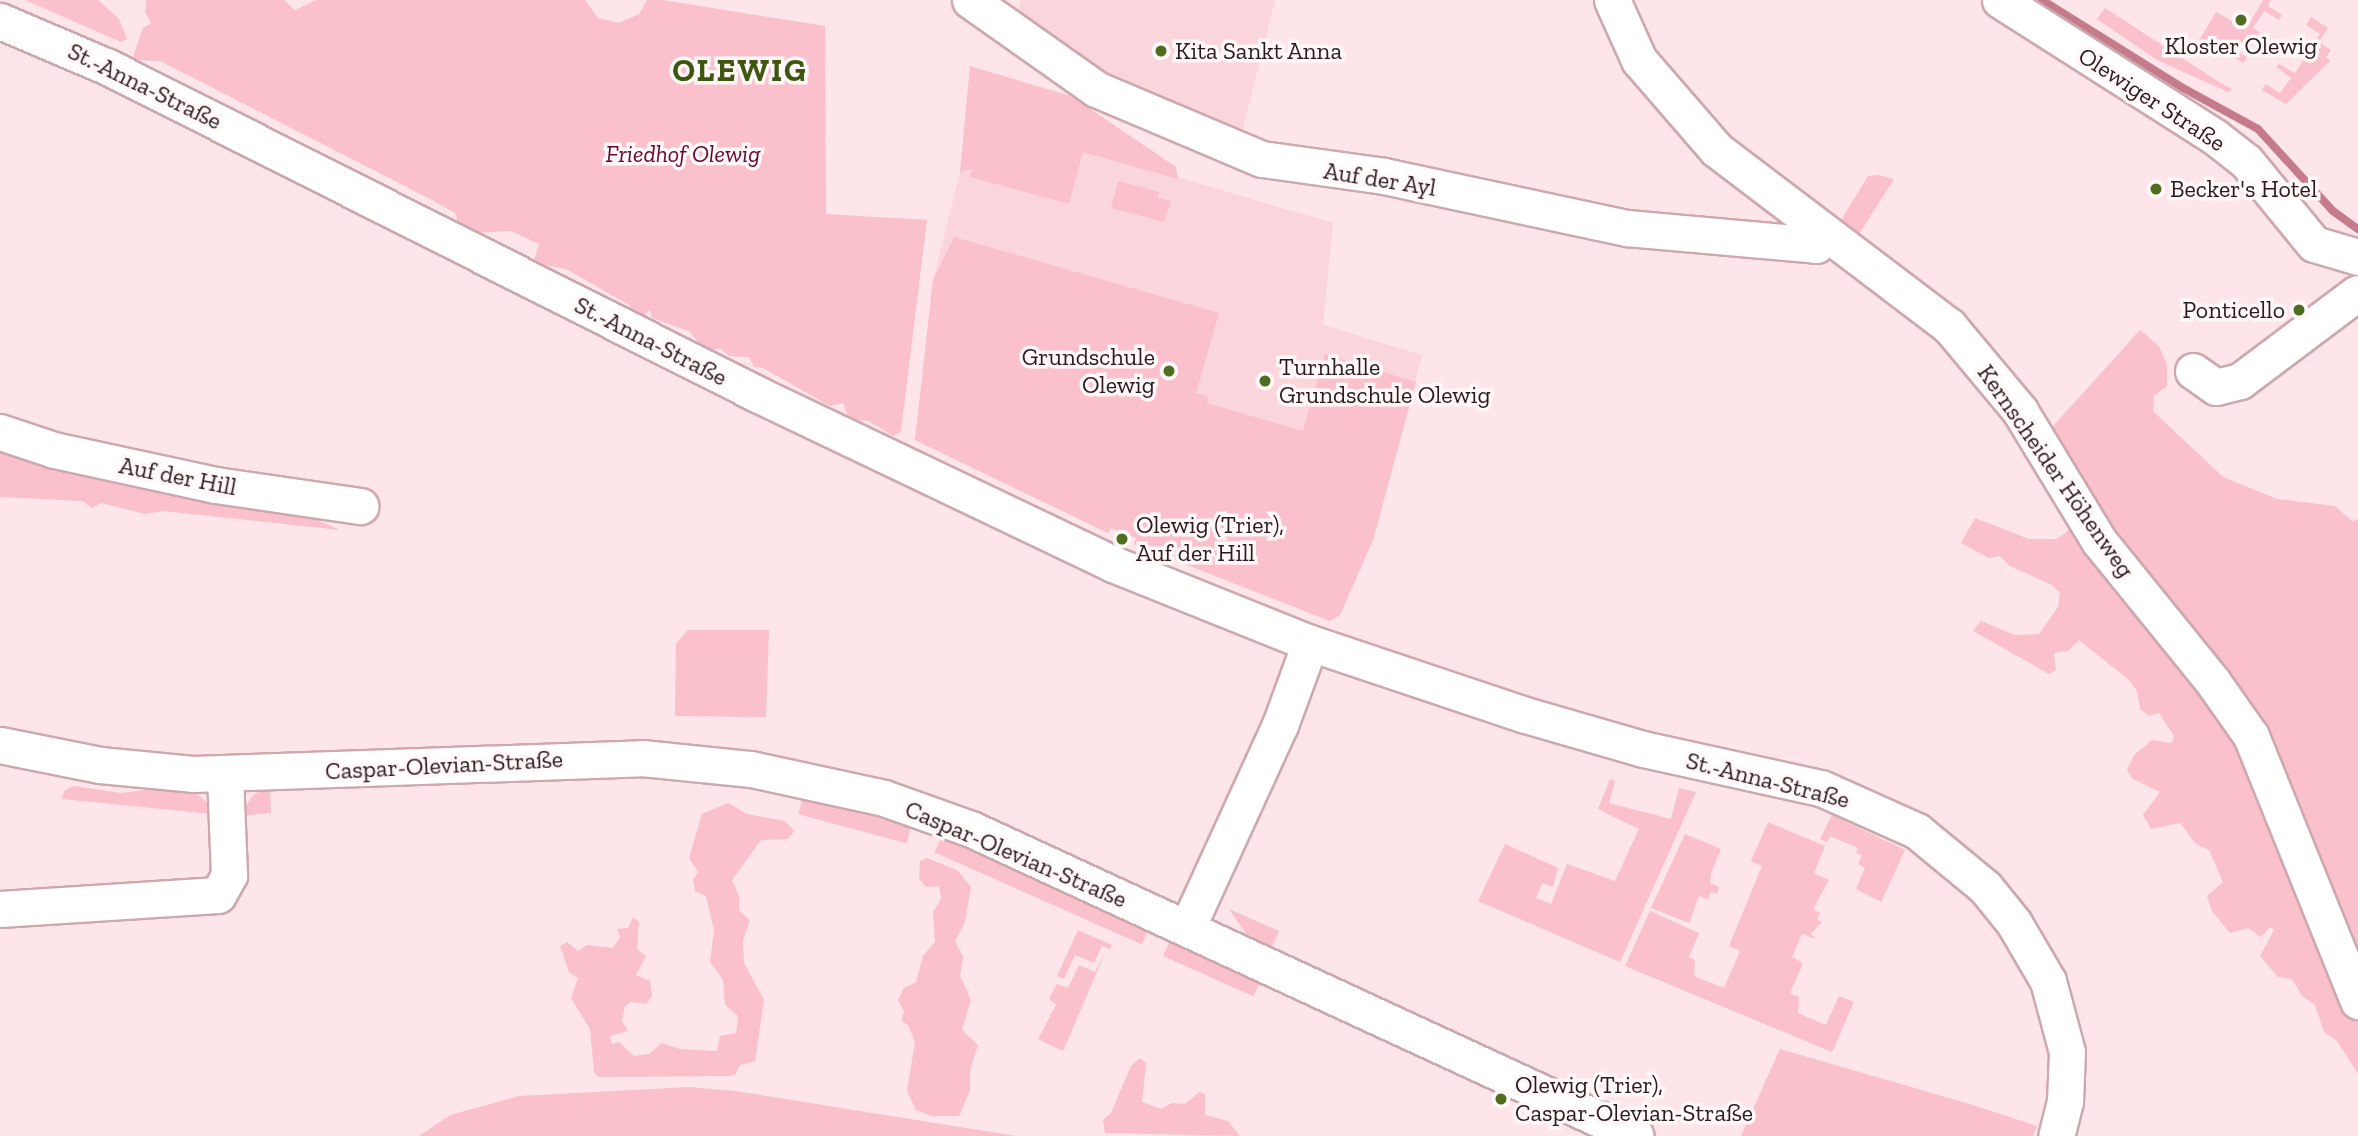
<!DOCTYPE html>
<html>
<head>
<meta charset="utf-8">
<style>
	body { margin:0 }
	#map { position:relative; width:2358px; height:1136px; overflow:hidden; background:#fde5e9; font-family:"Zilla Slab",serif }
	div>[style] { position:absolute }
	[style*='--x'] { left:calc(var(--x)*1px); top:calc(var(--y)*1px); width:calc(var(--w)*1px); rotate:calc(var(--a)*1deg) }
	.built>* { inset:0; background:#fbd5dc }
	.green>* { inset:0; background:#fac0cc; transform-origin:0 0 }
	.stream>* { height:8px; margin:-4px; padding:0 4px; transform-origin:4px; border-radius:4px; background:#c47b8c }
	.roads { filter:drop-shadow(2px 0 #cda8af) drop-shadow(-2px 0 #cda8af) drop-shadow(0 2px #cda8af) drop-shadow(0 -2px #cda8af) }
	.minor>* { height:35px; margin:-17.5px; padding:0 17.5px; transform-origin:17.5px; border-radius:17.5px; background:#fff }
	.dots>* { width:19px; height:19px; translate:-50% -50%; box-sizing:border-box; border:4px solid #fff7f8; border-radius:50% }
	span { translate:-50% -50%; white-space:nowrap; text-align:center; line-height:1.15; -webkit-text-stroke:7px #fff7f8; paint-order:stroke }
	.poi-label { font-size:24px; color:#281a1d }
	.left { translate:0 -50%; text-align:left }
	.right { translate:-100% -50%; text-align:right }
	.street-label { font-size:24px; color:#281a1d }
	.park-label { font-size:24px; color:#63082c; font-style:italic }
	.district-label { font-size:32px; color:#3e5710; font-weight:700; letter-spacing:2px }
</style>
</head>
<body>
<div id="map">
	<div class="built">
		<i style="clip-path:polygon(1021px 0,1275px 0,1240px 140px,1102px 83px,1016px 19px)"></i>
		<i style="clip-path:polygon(974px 117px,1333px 223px,1323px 325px,1422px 355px,1373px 540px,1340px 615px,1330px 621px,1134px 544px,1136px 538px,1111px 528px,1108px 533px,915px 440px,933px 280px)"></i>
	</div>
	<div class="green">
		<i style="clip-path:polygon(25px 0,98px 0,119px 19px,127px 39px,121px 42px)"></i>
		<i style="clip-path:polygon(146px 0,284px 0,295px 10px,316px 0,585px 0,598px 18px,619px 23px,639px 14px,647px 0,662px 0,825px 26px,826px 214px,927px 220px,901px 431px,893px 436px,869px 421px,849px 419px,843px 403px,830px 406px,763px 368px,754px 367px,749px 357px,729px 356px,721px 349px,705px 350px,689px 331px,652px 318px,650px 310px,641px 318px,629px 305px,566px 269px,540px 264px,534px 260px,539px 244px,511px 231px,469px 233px,460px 228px,455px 213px,434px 201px,160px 61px,132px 60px,143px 28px,151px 23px,145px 12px)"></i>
		<i style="clip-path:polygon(2263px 0,2271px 0,2268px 6px,2282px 15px,2279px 20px,2264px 11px,2253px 28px,2267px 37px,2264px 42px,2248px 34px,2237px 51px,2247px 57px,2244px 63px,2200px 39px,2216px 12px,2246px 29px)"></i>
		<i style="clip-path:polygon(2105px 8px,2219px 82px,2232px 89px,2228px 92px,2157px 60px,2097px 19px)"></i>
		<i style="clip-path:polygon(2311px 17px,2328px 28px,2319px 42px,2331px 50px,2326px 57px,2330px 61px,2286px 104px,2262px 90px,2266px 84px,2280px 93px,2291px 78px,2276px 67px,2279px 64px,2295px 73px,2306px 56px,2291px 46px,2294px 42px,2309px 51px,2320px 34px,2306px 25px)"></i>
		<i style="clip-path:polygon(970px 66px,1071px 96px,1176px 167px,1178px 179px,1083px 152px,1069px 204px,970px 177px,972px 169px,960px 172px)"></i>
		<i style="clip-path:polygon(1879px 175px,1894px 179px,1854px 242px,1835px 230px,1868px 176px)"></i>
		<i style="clip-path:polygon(1118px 181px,1159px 192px,1158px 198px,1171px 201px,1164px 222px,1111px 208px)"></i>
		<i style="clip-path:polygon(954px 237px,1219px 313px,1196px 393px,1208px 397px,1207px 403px,1303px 431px,1325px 354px,1416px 382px,1373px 540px,1340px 615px,1330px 621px,1134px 544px,1136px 538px,1111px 528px,1108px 533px,915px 440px,933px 280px)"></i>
		<i style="clip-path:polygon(2140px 330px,2159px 346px,2167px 365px,2167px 386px,2154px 396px,2153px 411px,2223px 477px,2277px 499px,2335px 506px,2352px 521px,2358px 519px,2358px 1074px,2337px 1041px,2324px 1032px,2315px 1005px,2303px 997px,2292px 979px,2278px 977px,2260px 956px,2274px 930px,2270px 927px,2261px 937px,2248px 928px,2230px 933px,2212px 911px,2207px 896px,2223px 882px,2209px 850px,2196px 844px,2180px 823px,2151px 829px,2143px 815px,2160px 792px,2133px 779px,2127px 770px,2134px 755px,2152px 740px,2172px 743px,2174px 736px,2159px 713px,2149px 716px,2140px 709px,2137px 691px,2129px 680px,2079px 640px,2068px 651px,2054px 653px,2056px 670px,2049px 674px,1973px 631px,1981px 621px,2015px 635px,2039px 634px,2058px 607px,2060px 593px,2052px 585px,2010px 566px,2000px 556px,1989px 558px,1961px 543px,1975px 518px,2029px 539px,2057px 539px,2079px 522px,2046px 434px)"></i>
		<i style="clip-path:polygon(0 437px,286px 506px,340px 530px,164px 511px,145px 514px,101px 503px,92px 508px,83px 501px,0 497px)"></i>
		<i style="clip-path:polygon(688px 630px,769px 630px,766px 717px,675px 716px,676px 643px)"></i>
		<i style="clip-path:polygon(1610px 779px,1615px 781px,1609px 803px,1671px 819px,1679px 788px,1696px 792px,1620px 962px,1478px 901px,1505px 844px,1558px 868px,1553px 887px,1542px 883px,1536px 898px,1551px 904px,1567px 864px,1615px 881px,1639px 829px,1598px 809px)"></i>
		<i style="clip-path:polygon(73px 786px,122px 793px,164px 787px,194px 791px,209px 804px,212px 814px,62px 799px,64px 791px)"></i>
		<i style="clip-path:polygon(264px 789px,270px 790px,271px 813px,239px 816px,253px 795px)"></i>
		<i style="left:804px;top:793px;width:112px;height:22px;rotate:15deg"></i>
		<i style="clip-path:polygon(728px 803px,747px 814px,785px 821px,794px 831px,788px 839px,761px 840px,732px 880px,739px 895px,739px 910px,750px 921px,743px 940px,744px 963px,764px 1000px,755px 1061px,740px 1065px,735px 1075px,728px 1076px,599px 1077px,594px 1072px,590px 1029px,571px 998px,578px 978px,569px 972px,560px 946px,567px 942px,578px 951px,587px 945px,613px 948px,620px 937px,617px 929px,628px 928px,633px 917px,639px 922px,637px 949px,646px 956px,636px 975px,650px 981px,652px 996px,646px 1004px,631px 1002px,625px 1006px,622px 1021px,628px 1031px,610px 1036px,612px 1044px,619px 1042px,634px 1056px,649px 1054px,662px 1043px,680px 1049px,717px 1051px,720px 1036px,736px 1033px,738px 1016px,725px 1005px,723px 980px,710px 962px,714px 930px,706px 896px,695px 891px,693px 880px,698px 872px,689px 858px,702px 814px)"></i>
		<i style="clip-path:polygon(1832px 815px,1905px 850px,1881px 902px,1856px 889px,1865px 868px,1858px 864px,1862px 855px,1856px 853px,1858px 848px,1830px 836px,1827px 842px,1820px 839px)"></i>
		<i style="clip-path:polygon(1768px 822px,1825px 846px,1814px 873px,1829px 880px,1813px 909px,1820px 913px,1817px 920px,1822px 922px,1811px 934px,1816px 939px,1802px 934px,1792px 957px,1803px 963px,1790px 993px,1799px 997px,1798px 1013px,1826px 1025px,1839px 996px,1854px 1002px,1832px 1052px,1625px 966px,1650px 911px,1699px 933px,1689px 957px,1695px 960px,1694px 976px,1724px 988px,1740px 951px,1729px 946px,1762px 866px,1751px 861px)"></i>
		<i style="left:943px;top:833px;width:227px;height:21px;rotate:24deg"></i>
		<i style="clip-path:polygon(1685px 834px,1721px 849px,1711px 873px,1710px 883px,1719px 887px,1717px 894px,1711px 892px,1708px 899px,1699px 896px,1689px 923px,1651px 908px)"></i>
		<i style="clip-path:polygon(927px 858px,957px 870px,971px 887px,965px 922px,955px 941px,963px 957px,960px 976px,971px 1000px,962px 1030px,978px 1045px,970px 1070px,970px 1091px,959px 1116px,932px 1116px,916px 1110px,907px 1091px,915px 1042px,908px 1025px,901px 1021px,904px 1012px,898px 1000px,904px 988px,916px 982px,923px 956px,935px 942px,933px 912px,941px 899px,939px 886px,926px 887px,919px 879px,920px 861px)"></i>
		<i style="clip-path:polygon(1229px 909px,1279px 931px,1270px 951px,1247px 935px)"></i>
		<i style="clip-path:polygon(1078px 930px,1112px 945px,1110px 949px,1102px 946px,1094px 963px,1075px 955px,1064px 979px,1057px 976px)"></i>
		<i style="left:1172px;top:936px;width:99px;height:22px;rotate:24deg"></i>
		<i style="clip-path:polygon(1105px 953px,1063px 1051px,1038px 1039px,1056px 1005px,1049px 998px,1057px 984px,1068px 988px,1079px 965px,1095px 972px)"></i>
		<i style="clip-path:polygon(1780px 1049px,1973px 1105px,2037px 1126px,2033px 1136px,1741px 1136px)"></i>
		<i style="clip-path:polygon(1140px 1058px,1146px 1063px,1142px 1102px,1161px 1109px,1172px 1103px,1185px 1104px,1199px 1092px,1205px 1094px,1205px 1115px,1228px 1121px,1240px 1136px,1105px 1133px,1103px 1120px,1111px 1113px,1131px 1066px)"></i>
		<i style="clip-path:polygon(689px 1087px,736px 1091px,1016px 1136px,419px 1136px,450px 1115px,519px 1096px)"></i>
	</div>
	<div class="stream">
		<i style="--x:2042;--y:0;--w:166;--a:32"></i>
		<i style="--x:2183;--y:88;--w:85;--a:28.7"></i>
		<i style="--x:2258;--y:129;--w:111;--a:47.6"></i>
		<i style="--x:2333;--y:211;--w:31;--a:36"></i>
	</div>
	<div class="roads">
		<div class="minor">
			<i style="--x:970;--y:0;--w:154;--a:35.2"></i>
			<i style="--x:1096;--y:89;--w:180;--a:22.9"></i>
			<i style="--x:1262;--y:159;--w:123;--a:7.9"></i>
			<i style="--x:1384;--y:176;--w:249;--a:12.1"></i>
			<i style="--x:1627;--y:228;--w:190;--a:5.1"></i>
			<i style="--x:1816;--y:245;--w:12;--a:-42"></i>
			<i style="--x:1612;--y:0;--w:66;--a:65.8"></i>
			<i style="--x:1639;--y:60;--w:119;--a:49.1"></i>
			<i style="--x:1717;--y:150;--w:291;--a:37.2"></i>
			<i style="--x:1949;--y:326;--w:111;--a:50.1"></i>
			<i style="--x:2020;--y:411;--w:152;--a:58.7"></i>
			<i style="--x:2099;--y:541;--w:181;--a:51"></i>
			<i style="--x:2213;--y:682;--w:66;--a:54.9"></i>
			<i style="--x:2251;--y:736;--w:286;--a:68"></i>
			<i style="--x:2000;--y:0;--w:255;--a:32.5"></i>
			<i style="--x:2215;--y:137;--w:39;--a:38"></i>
			<i style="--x:2246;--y:161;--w:107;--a:50.7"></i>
			<i style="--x:2314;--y:244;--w:46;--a:16.5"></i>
			<i style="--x:0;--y:21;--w:117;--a:23.1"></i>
			<i style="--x:108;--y:67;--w:727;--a:26.74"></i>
			<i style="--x:757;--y:394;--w:395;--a:25.5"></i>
			<i style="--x:1113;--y:564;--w:212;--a:21.9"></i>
			<i style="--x:1310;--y:643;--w:224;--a:18.5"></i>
			<i style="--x:1522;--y:714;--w:126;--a:16.1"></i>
			<i style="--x:1643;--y:749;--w:182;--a:12.4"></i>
			<i style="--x:1821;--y:788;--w:105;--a:24.1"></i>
			<i style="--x:1917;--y:831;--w:88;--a:39.5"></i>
			<i style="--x:1985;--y:887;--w:46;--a:51.1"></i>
			<i style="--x:2014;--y:923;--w:67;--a:59.6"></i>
			<i style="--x:2048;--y:981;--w:73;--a:75"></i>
			<i style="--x:2067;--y:1052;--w:49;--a:92.3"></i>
			<i style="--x:2065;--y:1101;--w:36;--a:104"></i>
			<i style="--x:2193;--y:371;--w:28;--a:35"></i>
			<i style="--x:2216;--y:387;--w:25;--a:-14"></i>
			<i style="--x:2240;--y:381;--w:146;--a:-36.9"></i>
			<i style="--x:0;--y:432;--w:57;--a:18.4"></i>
			<i style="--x:54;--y:450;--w:166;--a:12.2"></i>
			<i style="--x:216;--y:485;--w:146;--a:8.3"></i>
			<i style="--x:0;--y:745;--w:102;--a:11.3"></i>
			<i style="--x:100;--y:765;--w:93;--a:5.5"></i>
			<i style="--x:193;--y:774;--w:449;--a:-2"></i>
			<i style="--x:642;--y:758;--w:110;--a:5.8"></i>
			<i style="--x:751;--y:769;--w:136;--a:12.3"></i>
			<i style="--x:884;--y:798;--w:92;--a:19.6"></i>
			<i style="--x:971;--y:829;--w:732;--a:24.78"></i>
			<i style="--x:0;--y:909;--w:218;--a:-3.7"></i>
			<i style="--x:218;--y:895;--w:23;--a:-61"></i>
			<i style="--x:229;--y:875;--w:100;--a:-92.3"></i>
			<i style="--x:1187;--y:928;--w:223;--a:-65.4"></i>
			<i style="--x:1280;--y:725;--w:87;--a:-69.9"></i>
		</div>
	</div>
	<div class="dots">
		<i style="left:2241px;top:20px;background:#4f6c20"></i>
		<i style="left:1161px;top:51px;background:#4f6c20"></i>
		<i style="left:2156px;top:189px;background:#4f6c20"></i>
		<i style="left:2299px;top:310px;background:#4f6c20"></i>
		<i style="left:1169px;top:371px;background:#4f6c20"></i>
		<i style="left:1265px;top:381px;background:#4f6c20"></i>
		<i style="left:1122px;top:539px;background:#4f6c20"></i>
		<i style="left:1501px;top:1099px;background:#4f6c20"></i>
	</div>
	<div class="poi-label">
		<span style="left:2241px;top:46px">Kloster Olewig</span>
		<span class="left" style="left:1175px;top:51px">Kita Sankt Anna</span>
		<span class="left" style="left:2170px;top:189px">Becker's Hotel</span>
		<span class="right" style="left:2285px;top:310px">Ponticello</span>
		<span class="right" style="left:1155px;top:371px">Grundschule<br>Olewig</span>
		<span class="left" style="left:1279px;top:381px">Turnhalle<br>Grundschule Olewig</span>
		<span class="left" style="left:1136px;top:539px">Olewig (Trier),<br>Auf der Hill</span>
		<span class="left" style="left:1515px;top:1099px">Olewig (Trier),<br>Caspar-Olevian-Straße</span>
	</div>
	<div class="street-label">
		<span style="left:145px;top:86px;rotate:26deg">St.-Anna-Straße</span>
		<span style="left:2152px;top:99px;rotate:33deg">Olewiger Straße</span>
		<span style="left:1380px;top:179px;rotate:9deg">Auf der Ayl</span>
		<span style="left:651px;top:341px;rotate:27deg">St.-Anna-Straße</span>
		<span style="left:2056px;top:471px;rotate:55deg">Kernscheider Höhenweg</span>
		<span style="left:178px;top:476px;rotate:11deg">Auf der Hill</span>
		<span style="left:444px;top:765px;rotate:-3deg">Caspar-Olevian-Straße</span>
		<span style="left:1768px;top:780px;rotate:14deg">St.-Anna-Straße</span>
		<span style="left:1016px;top:854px;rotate:23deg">Caspar-Olevian-Straße</span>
	</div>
	<div class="park-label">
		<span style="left:683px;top:154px">Friedhof Olewig</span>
	</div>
	<div class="district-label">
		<span style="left:740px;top:70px">OLEWIG</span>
	</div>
</div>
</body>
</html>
